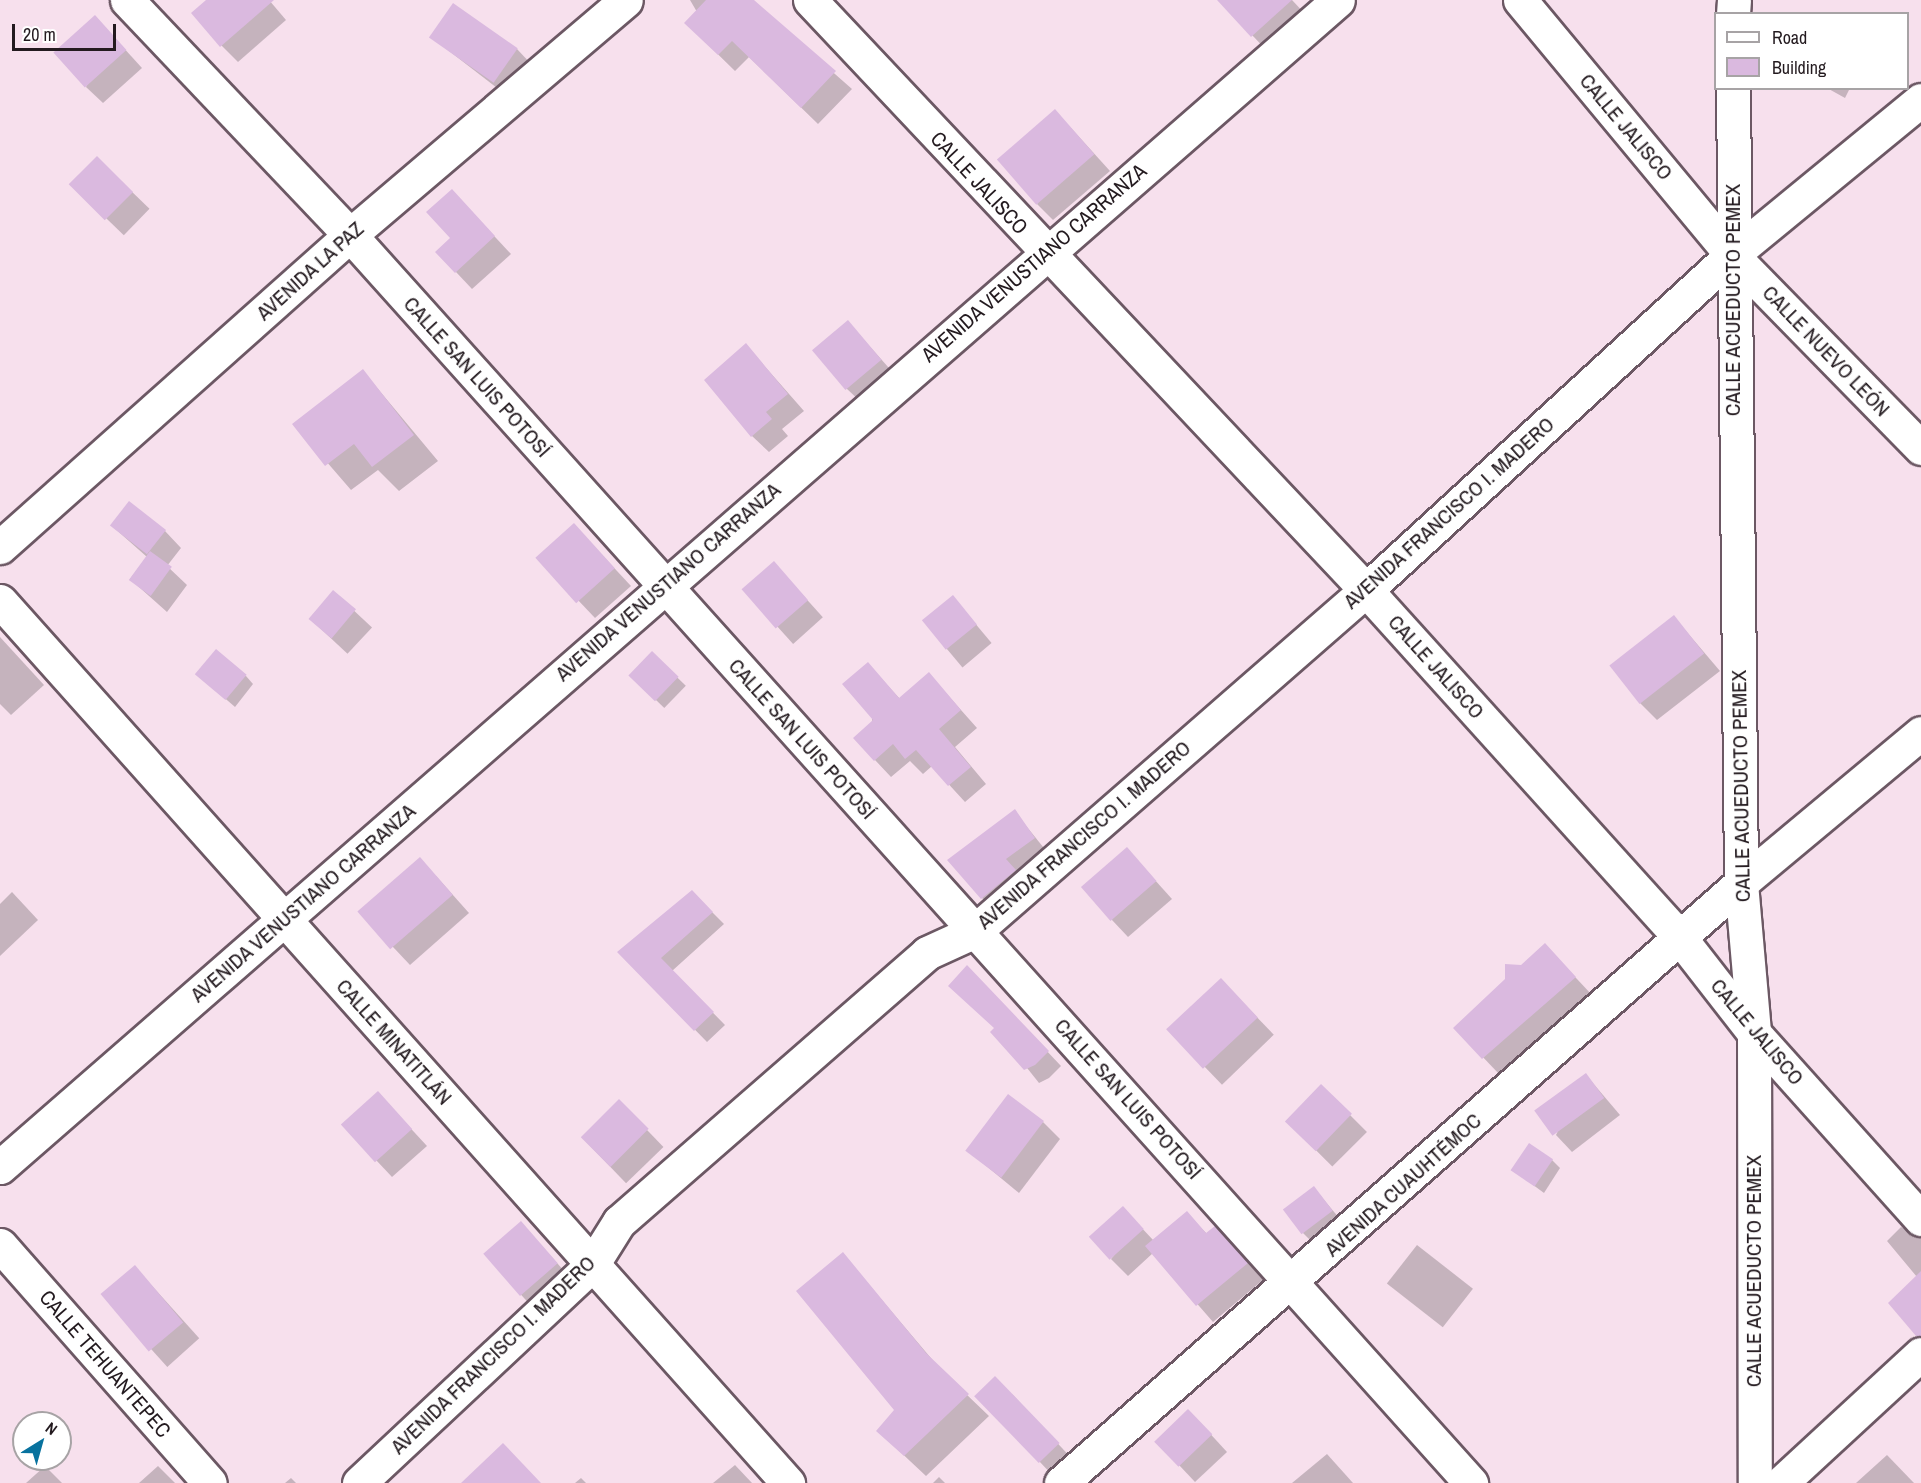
<!DOCTYPE html>
<html>
<head>
<meta charset="utf-8">
<style>
	body { margin:0 }
	#map { position:relative; width:1921px; height:1483px; overflow:hidden; background:#f7e0ed; font-family:"Archivo Narrow",sans-serif }
	div>[style] { position:absolute }
	[style*='--x'] { left:calc(var(--x)*1px); top:calc(var(--y)*1px); width:calc(var(--w)*1px); rotate:calc(var(--a)*1deg) }
	.shadow>* { inset:0; background:#0003; transform-origin:0 0 }
	.building>* { inset:0; background:#dab9df; transform-origin:0 0 }
	.roads { filter:drop-shadow(2px 0 #6c5864) drop-shadow(-2px 0 #6c5864) drop-shadow(0 2px #6c5864) drop-shadow(0 -2px #6c5864) }
	.street>* { height:33px; margin:-16.5px; padding:0 16.5px; transform-origin:16.5px; border-radius:16.5px; background:#fff }
	span { translate:-50% -50%; white-space:nowrap; text-align:center; line-height:1.15; -webkit-text-stroke:4.5px #fff; paint-order:stroke }
	.street-label { font-size:21px; color:#231a1f }
	.legend { position:absolute; left:1714px; top:12px; width:195px; height:78px; box-sizing:border-box; background:#fff; border:2px solid #a7a3a5; margin:0; padding:8px 10px; list-style:none; font-size:18px; color:#231a1f }
	.legend li { display:flex; align-items:center; gap:12px; height:30px }
	.legend b { width:30px; border:2px solid #a7a3a5 }
	.north { position:absolute; left:12px; top:1411px; width:60px; height:60px; box-sizing:border-box; background:#fff; border:2px solid #a7a3a5; border-radius:50%; rotate:37deg; font-size:16px; font-weight:700; line-height:24px; text-align:center; color:#231a1f }
	.north::after { content:''; display:block; margin:auto; width:21px; height:27px; background:#08729e; clip-path:polygon(50% 0,100% 100%,50% 72%,0 100%) }
	.scale { position:absolute; left:12px; top:24px; width:104px; height:27px; box-sizing:border-box; border:3px solid #231a1f; border-top:0; padding-left:8px; font-size:18px; line-height:21px; white-space:nowrap; color:#231a1f; -webkit-text-stroke:4px #fff; paint-order:stroke }
</style>
</head>
<body>
<div id="map">
	<div class="shadow">
		<i style="clip-path:polygon(209px 0,269px 0,286px 20px,238px 62px,221px 45px)"></i>
		<i style="clip-path:polygon(690px 0,751px 0,852px 89px,818px 124px,749px 57px,735px 71px,686px 23px,697px 12px)"></i>
		<i style="clip-path:polygon(1219px 0,1292px 0,1308px 17px,1269px 53px)"></i>
		<i style="clip-path:polygon(111px 34px,142px 68px,103px 103px,86px 87px)"></i>
		<i style="clip-path:polygon(431px 37px,517px 49px,533px 66px,510px 98px)"></i>
		<i style="clip-path:polygon(1827px 88px,1850px 88px,1845px 98px)"></i>
		<i style="clip-path:polygon(1071px 128px,1110px 171px,1053px 220px,1037px 204px)"></i>
		<i style="left:97px;top:158px;width:73px;height:37px;rotate:44deg"></i>
		<i style="clip-path:polygon(468px 208px,511px 254px,472px 289px,456px 272px,453px 238px)"></i>
		<i style="clip-path:polygon(848px 322px,897px 377px,863px 404px,846px 388px)"></i>
		<i style="clip-path:polygon(746px 345px,804px 411px,782px 429px,788px 436px,769px 452px,752px 436px)"></i>
		<i style="clip-path:polygon(363px 371px,438px 461px,399px 491px,378px 470px,351px 490px,294px 424px)"></i>
		<i style="clip-path:polygon(112px 526px,165px 531px,181px 548px,167px 566px,187px 585px,167px 612px,130px 579px,147px 557px)"></i>
		<i style="clip-path:polygon(590px 542px,631px 586px,595px 618px,538px 558px)"></i>
		<i style="left:774px;top:563px;width:73px;height:40px;rotate:48deg"></i>
		<i style="left:334px;top:592px;width:52px;height:36px;rotate:43deg"></i>
		<i style="left:953px;top:597px;width:60px;height:38px;rotate:50deg"></i>
		<i style="clip-path:polygon(1674px 617px,1720px 671px,1657px 720px,1640px 703px)"></i>
		<i style="clip-path:polygon(0 637px,44px 685px,11px 715px,0 704px)"></i>
		<i style="left:652px;top:653px;width:47px;height:31px;rotate:44deg"></i>
		<i style="clip-path:polygon(868px 664px,900px 699px,929px 674px,977px 728px,955px 747px,986px 784px,965px 802px,932px 766px,923px 774px,910px 761px,891px 777px,875px 760px)"></i>
		<i style="clip-path:polygon(246px 676px,253px 684px,235px 707px,205px 681px)"></i>
		<i style="clip-path:polygon(1014px 811px,1048px 853px,996px 912px,982px 898px)"></i>
		<i style="clip-path:polygon(1127px 849px,1172px 899px,1128px 937px,1112px 920px)"></i>
		<i style="clip-path:polygon(436px 876px,469px 913px,410px 965px,360px 912px)"></i>
		<i style="clip-path:polygon(12px 892px,38px 920px,0 956px,0 904px)"></i>
		<i style="clip-path:polygon(704px 904px,724px 924px,672px 971px,725px 1025px,707px 1042px,619px 952px)"></i>
		<i style="clip-path:polygon(1561px 962px,1592px 995px,1500px 1075px,1455px 1028px,1522px 966px)"></i>
		<i style="left:1221px;top:980px;width:76px;height:72px;rotate:46deg"></i>
		<i style="clip-path:polygon(981px 981px,1061px 1066px,1049px 1078px,1039px 1083px,996px 1029px)"></i>
		<i style="clip-path:polygon(1586px 1075px,1620px 1115px,1572px 1152px,1556px 1135px)"></i>
		<i style="left:1321px;top:1086px;width:65px;height:49px;rotate:45deg"></i>
		<i style="clip-path:polygon(378px 1093px,427px 1146px,392px 1177px,376px 1160px)"></i>
		<i style="left:619px;top:1101px;width:64px;height:52px;rotate:46deg"></i>
		<i style="clip-path:polygon(1043px 1122px,1060px 1139px,1019px 1193px,967px 1150px)"></i>
		<i style="clip-path:polygon(1552px 1160px,1560px 1168px,1544px 1193px,1513px 1170px)"></i>
		<i style="clip-path:polygon(1314px 1188px,1340px 1219px,1311px 1241px,1303px 1233px)"></i>
		<i style="clip-path:polygon(1187px 1213px,1207px 1234px,1231px 1244px,1263px 1280px,1213px 1322px,1153px 1253px,1128px 1276px,1111px 1259px,1139px 1225px,1154px 1241px)"></i>
		<i style="left:521px;top:1223px;width:78px;height:48px;rotate:48deg"></i>
		<i style="clip-path:polygon(1901px 1227px,1921px 1237px,1921px 1339px,1917px 1277px,1887px 1241px)"></i>
		<i style="left:1417px;top:1245px;width:71px;height:49px;rotate:38deg"></i>
		<i style="clip-path:polygon(843px 1254px,941px 1370px,989px 1416px,926px 1476px,878px 1431px,896px 1410px)"></i>
		<i style="left:135px;top:1267px;width:96px;height:43px;rotate:48deg"></i>
		<i style="clip-path:polygon(1012px 1394px,1074px 1461px,1055px 1478px,1039px 1461px)"></i>
		<i style="clip-path:polygon(1204px 1427px,1227px 1452px,1195px 1482px,1179px 1465px)"></i>
		<i style="clip-path:polygon(1327px 1454px,1353px 1483px,1292px 1483px)"></i>
		<i style="clip-path:polygon(1887px 1455px,1914px 1483px,1856px 1483px)"></i>
		<i style="clip-path:polygon(735px 1465px,752px 1483px,713px 1483px)"></i>
		<i style="clip-path:polygon(45px 1466px,62px 1483px,26px 1483px)"></i>
		<i style="clip-path:polygon(158px 1466px,175px 1483px,139px 1483px)"></i>
		<i style="clip-path:polygon(939px 1477px,945px 1483px,933px 1483px)"></i>
		<i style="clip-path:polygon(291px 1478px,296px 1483px,285px 1483px)"></i>
		<i style="clip-path:polygon(581px 1478px,586px 1483px,575px 1483px)"></i>
	</div>
	<div class="building">
		<i style="clip-path:polygon(206px 0,274px 0,220px 47px,191px 13px)"></i>
		<i style="clip-path:polygon(706px 0,754px 0,836px 71px,801px 108px,732px 41px,718px 55px,684px 23px)"></i>
		<i style="clip-path:polygon(1217px 0,1292px 0,1251px 37px)"></i>
		<i style="left:453px;top:3px;width:79px;height:42px;rotate:35deg"></i>
		<i style="left:95px;top:15px;width:47px;height:56px;rotate:48deg"></i>
		<i style="left:1055px;top:109px;width:60px;height:77px;rotate:49deg"></i>
		<i style="left:97px;top:156px;width:51px;height:40px;rotate:45deg"></i>
		<i style="clip-path:polygon(452px 189px,495px 236px,455px 273px,435px 252px,450px 238px,426px 212px)"></i>
		<i style="left:848px;top:320px;width:52px;height:47px;rotate:50deg"></i>
		<i style="clip-path:polygon(746px 343px,788px 394px,766px 412px,772px 419px,751px 437px,704px 380px)"></i>
		<i style="clip-path:polygon(363px 369px,414px 435px,372px 467px,354px 444px,325px 466px,292px 424px)"></i>
		<i style="left:129px;top:501px;width:47px;height:31px;rotate:38deg"></i>
		<i style="left:574px;top:523px;width:61px;height:52px;rotate:48deg"></i>
		<i style="left:150px;top:551px;width:27px;height:36px;rotate:36deg"></i>
		<i style="left:774px;top:561px;width:52px;height:43px;rotate:49deg"></i>
		<i style="left:333px;top:590px;width:30px;height:38px;rotate:40deg"></i>
		<i style="left:953px;top:595px;width:38px;height:40px;rotate:51deg"></i>
		<i style="left:1674px;top:615px;width:49px;height:82px;rotate:52deg"></i>
		<i style="left:216px;top:649px;width:40px;height:33px;rotate:40deg"></i>
		<i style="left:652px;top:651px;width:37px;height:34px;rotate:44deg"></i>
		<i style="clip-path:polygon(868px 662px,899px 698px,929px 672px,961px 710px,939px 729px,971px 767px,948px 786px,916px 750px,905px 759px,893px 744px,874px 761px,853px 738px,873px 720px,842px 684px)"></i>
		<i style="clip-path:polygon(1015px 809px,1035px 838px,1006px 859px,1016px 870px,981px 899px,947px 860px)"></i>
		<i style="left:1127px;top:847px;width:45px;height:61px;rotate:49deg"></i>
		<i style="left:420px;top:857px;width:50px;height:83px;rotate:49deg"></i>
		<i style="clip-path:polygon(692px 890px,713px 912px,661px 958px,714px 1012px,694px 1031px,617px 952px)"></i>
		<i style="clip-path:polygon(1545px 943px,1576px 977px,1482px 1059px,1453px 1028px,1505px 979px,1505px 964px,1521px 965px)"></i>
		<i style="clip-path:polygon(967px 965px,1049px 1051px,1035px 1065px,1024px 1070px,990px 1032px,994px 1028px,948px 986px)"></i>
		<i style="left:1221px;top:978px;width:54px;height:75px;rotate:47deg"></i>
		<i style="left:1586px;top:1073px;width:31px;height:64px;rotate:54deg"></i>
		<i style="left:1321px;top:1084px;width:43px;height:52px;rotate:44deg"></i>
		<i style="left:378px;top:1091px;width:51px;height:50px;rotate:48deg"></i>
		<i style="left:1008px;top:1094px;width:45px;height:71px;rotate:37deg"></i>
		<i style="left:619px;top:1099px;width:42px;height:54px;rotate:45deg"></i>
		<i style="left:1529px;top:1143px;width:29px;height:33px;rotate:34deg"></i>
		<i style="left:1314px;top:1186px;width:31px;height:39px;rotate:53deg"></i>
		<i style="left:1123px;top:1206px;width:31px;height:46px;rotate:48deg"></i>
		<i style="clip-path:polygon(1187px 1211px,1206px 1233px,1215px 1226px,1248px 1263px,1196px 1306px,1145px 1246px)"></i>
		<i style="left:521px;top:1221px;width:56px;height:50px;rotate:49deg"></i>
		<i style="clip-path:polygon(843px 1252px,926px 1353px,969px 1394px,904px 1456px,876px 1431px,894px 1410px,796px 1291px)"></i>
		<i style="left:135px;top:1265px;width:75px;height:45px;rotate:50deg"></i>
		<i style="clip-path:polygon(1921px 1271px,1921px 1336px,1916px 1336px,1888px 1303px)"></i>
		<i style="left:995px;top:1376px;width:93px;height:29px;rotate:46deg"></i>
		<i style="left:1188px;top:1409px;width:35px;height:47px;rotate:46deg"></i>
		<i style="clip-path:polygon(503px 1443px,541px 1483px,461px 1483px)"></i>
	</div>
	<div class="roads">
		<div class="street">
			<i style="--x:127;--y:0;--w:324;--a:46.5"></i>
			<i style="--x:350;--y:235;--w:1678;--a:48.07"></i>
			<i style="--x:810;--y:0;--w:811;--a:46.7"></i>
			<i style="--x:1366;--y:590;--w:469;--a:47.9"></i>
			<i style="--x:1680;--y:938;--w:120;--a:52.1"></i>
			<i style="--x:1754;--y:1033;--w:250;--a:48.1"></i>
			<i style="--x:1520;--y:0;--w:332;--a:50.3"></i>
			<i style="--x:1732;--y:255;--w:270;--a:45.6"></i>
			<i style="--x:1733;--y:14;--w:14;--a:-86"></i>
			<i style="--x:1733;--y:88;--w:795;--a:89.42"></i>
			<i style="--x:1741;--y:883;--w:151;--a:85"></i>
			<i style="--x:1754;--y:1033;--w:450;--a:89.9"></i>
			<i style="--x:0;--y:547;--w:469;--a:-41.7"></i>
			<i style="--x:350;--y:235;--w:362;--a:-40.4"></i>
			<i style="--x:0;--y:601;--w:1183;--a:48.22"></i>
			<i style="--x:0;--y:1167;--w:1775;--a:-41.09"></i>
			<i style="--x:0;--y:1245;--w:317;--a:48.6"></i>
			<i style="--x:359;--y:1483;--w:319;--a:-43.1"></i>
			<i style="--x:592;--y:1265;--w:51;--a:-57.9"></i>
			<i style="--x:619;--y:1222;--w:409;--a:-41.1"></i>
			<i style="--x:927;--y:953;--w:53;--a:-24.6"></i>
			<i style="--x:975;--y:931;--w:519;--a:-41.09"></i>
			<i style="--x:1366;--y:590;--w:496;--a:-42.5"></i>
			<i style="--x:1732;--y:255;--w:244;--a:-39.4"></i>
			<i style="--x:1061;--y:1483;--w:907;--a:-41.42"></i>
			<i style="--x:1741;--y:883;--w:234;--a:-39.8"></i>
			<i style="--x:1781;--y:1483;--w:190;--a:-42.7"></i>
		</div>
	</div>
	<div class="street-label">
		<span style="left:1626px;top:127px;rotate:50deg">CALLE JALISCO</span>
		<span style="left:979px;top:183px;rotate:47deg">CALLE JALISCO</span>
		<span style="left:1034px;top:263px;rotate:-41deg">AVENIDA VENUSTIANO CARRANZA</span>
		<span style="left:310px;top:271px;rotate:-42deg">AVENIDA LA PAZ</span>
		<span style="left:1733px;top:300px;rotate:-90deg">CALLE ACUEDUCTO PEMEX</span>
		<span style="left:1826px;top:351px;rotate:46deg">CALLE NUEVO LEÓN</span>
		<span style="left:477px;top:377px;rotate:48deg">CALLE SAN LUIS POTOSÍ</span>
		<span style="left:1449px;top:513px;rotate:-42deg">AVENIDA FRANCISCO I. MADERO</span>
		<span style="left:668px;top:582px;rotate:-41deg">AVENIDA VENUSTIANO CARRANZA</span>
		<span style="left:1436px;top:667px;rotate:48deg">CALLE JALISCO</span>
		<span style="left:802px;top:739px;rotate:48deg">CALLE SAN LUIS POTOSÍ</span>
		<span style="left:1741px;top:786px;rotate:-91deg">CALLE ACUEDUCTO PEMEX</span>
		<span style="left:1084px;top:835px;rotate:-41deg">AVENIDA FRANCISCO I. MADERO</span>
		<span style="left:303px;top:903px;rotate:-41deg">AVENIDA VENUSTIANO CARRANZA</span>
		<span style="left:1757px;top:1032px;rotate:50deg">CALLE JALISCO</span>
		<span style="left:394px;top:1042px;rotate:48deg">CALLE MINATITLÁN</span>
		<span style="left:1128px;top:1099px;rotate:48deg">CALLE SAN LUIS POTOSÍ</span>
		<span style="left:1403px;top:1185px;rotate:-42deg">AVENIDA CUAUHTÉMOC</span>
		<span style="left:1754px;top:1271px;rotate:-90deg">CALLE ACUEDUCTO PEMEX</span>
		<span style="left:493px;top:1355px;rotate:-44deg">AVENIDA FRANCISCO I. MADERO</span>
		<span style="left:105px;top:1364px;rotate:49deg">CALLE TEHUANTEPEC</span>
	</div>
	<ul class="legend">
	<li><b style="height:8px;background:#fff"></b>Road</li>
	<li><b style="height:16px;background:#dab9df"></b>Building</li>
	</ul>
	<div class="north">N</div>
	<div class="scale">20 m</div>
</div>
</body>
</html>
